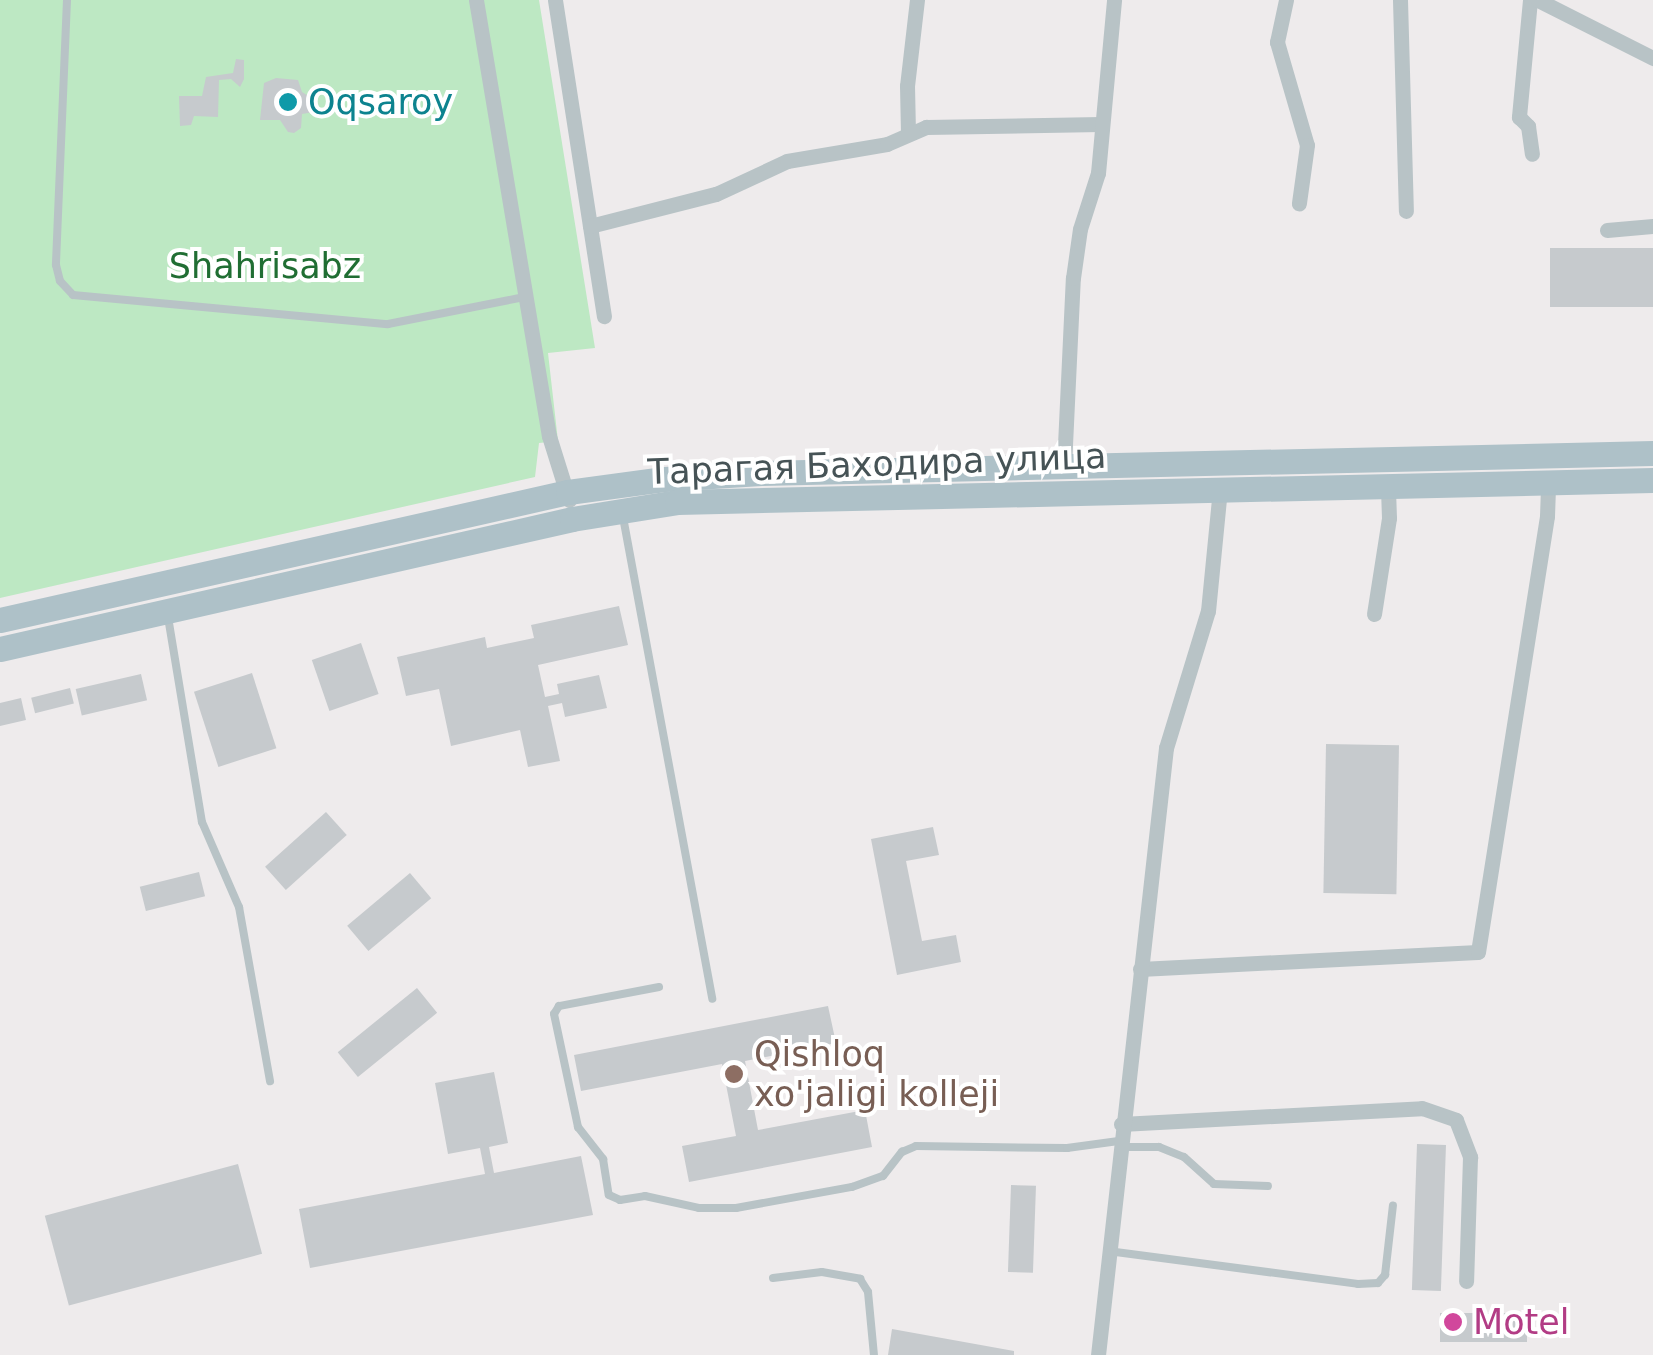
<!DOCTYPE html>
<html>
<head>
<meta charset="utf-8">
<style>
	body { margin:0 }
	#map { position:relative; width:1653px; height:1355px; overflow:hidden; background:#eeebec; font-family:"DejaVu Sans",sans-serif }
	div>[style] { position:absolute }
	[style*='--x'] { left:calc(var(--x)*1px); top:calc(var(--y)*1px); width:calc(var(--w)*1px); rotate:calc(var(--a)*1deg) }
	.green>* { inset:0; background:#bde8c3 }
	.building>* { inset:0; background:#c6cacd; transform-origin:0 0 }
	.lane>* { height:8px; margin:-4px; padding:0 4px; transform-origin:4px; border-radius:4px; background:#b8c3c6 }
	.street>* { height:15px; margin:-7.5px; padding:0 7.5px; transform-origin:7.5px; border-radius:7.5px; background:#b8c3c6 }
	.primary>* { height:25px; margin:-12.5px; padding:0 12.5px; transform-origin:12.5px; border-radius:12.5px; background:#aec1c8 }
	.dots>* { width:28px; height:28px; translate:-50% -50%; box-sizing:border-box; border:5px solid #fff; border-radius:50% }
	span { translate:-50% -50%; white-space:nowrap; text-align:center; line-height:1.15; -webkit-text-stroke:8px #fff; paint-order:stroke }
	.culture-label { font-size:35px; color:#0d838f }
	.left { translate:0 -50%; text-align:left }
	.park-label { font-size:35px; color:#206e33 }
	.street-label { font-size:35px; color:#465356 }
	.education-label { font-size:35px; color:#785e54 }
	.hotel-label { font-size:35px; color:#b23c85 }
</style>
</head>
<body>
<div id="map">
	<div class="green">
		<i style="clip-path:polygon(0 0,539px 0,595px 348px,548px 353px,558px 441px,539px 443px,535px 477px,0 598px)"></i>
	</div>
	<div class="building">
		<i style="clip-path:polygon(236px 59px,244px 60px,244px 79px,240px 87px,231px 79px,219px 80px,218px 117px,194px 116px,191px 125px,180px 126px,179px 96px,202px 96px,206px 77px,233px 73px)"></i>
		<i style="clip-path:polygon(276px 78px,298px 80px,302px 92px,313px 99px,314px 112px,302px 114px,301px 128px,294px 133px,288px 132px,280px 120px,260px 120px,264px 83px)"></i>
		<i style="left:1653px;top:248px;width:59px;height:103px;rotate:90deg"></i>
		<i style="clip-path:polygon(619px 606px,628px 645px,538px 665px,545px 697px,559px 694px,557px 684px,599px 675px,607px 708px,565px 717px,562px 703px,548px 706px,560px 761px,528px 767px,520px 730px,451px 746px,439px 689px,406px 696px,397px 657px,485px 637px,487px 648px,534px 638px,531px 625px)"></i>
		<i style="left:361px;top:643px;width:54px;height:52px;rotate:71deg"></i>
		<i style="left:252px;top:673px;width:79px;height:61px;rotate:72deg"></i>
		<i style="left:141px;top:674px;width:27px;height:67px;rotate:77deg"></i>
		<i style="left:70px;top:688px;width:16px;height:40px;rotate:76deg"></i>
		<i style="clip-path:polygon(21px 698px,26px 720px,0 726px,0 703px)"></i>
		<i style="left:1326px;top:744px;width:73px;height:149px;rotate:1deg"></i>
		<i style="left:326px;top:812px;width:31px;height:82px;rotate:48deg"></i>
		<i style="clip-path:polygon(933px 827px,939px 855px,906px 861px,922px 941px,956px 935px,961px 962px,897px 975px,871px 839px)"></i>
		<i style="left:199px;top:872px;width:25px;height:61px;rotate:76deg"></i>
		<i style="left:410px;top:873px;width:33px;height:82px;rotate:50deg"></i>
		<i style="left:417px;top:988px;width:32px;height:102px;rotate:51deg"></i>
		<i style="clip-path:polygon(828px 1006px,836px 1043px,745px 1061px,758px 1130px,865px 1110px,872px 1147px,689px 1182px,682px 1146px,736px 1136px,722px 1064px,581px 1091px,574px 1055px)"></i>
		<i style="clip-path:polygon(494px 1072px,508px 1143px,489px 1147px,494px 1173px,581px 1156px,593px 1215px,310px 1268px,299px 1209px,485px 1174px,480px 1148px,448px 1154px,435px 1083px)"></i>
		<i style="left:1417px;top:1144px;width:29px;height:146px;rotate:2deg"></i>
		<i style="left:238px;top:1164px;width:93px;height:200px;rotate:75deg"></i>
		<i style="left:1011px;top:1185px;width:25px;height:87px;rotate:2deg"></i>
		<i style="left:1527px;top:1313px;width:29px;height:87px;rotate:90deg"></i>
		<i style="clip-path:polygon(892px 1329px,1014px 1351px,1014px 1355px,888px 1355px)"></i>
	</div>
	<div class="lane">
		<i style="--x:67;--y:0;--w:265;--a:92.4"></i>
		<i style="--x:56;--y:265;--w:16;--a:76"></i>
		<i style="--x:60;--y:281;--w:19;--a:47"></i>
		<i style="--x:73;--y:295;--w:316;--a:5.3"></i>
		<i style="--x:388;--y:324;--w:139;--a:-11.2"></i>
		<i style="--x:623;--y:517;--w:490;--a:79.5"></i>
		<i style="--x:168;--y:617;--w:208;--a:80.6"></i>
		<i style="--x:202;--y:822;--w:93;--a:66.5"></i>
		<i style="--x:239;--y:907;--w:177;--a:79.9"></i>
		<i style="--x:659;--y:987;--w:102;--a:169.2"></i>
		<i style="--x:559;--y:1006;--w:9;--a:122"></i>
		<i style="--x:554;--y:1014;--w:116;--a:78"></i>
		<i style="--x:578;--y:1127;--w:41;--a:52"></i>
		<i style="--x:603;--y:1159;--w:36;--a:81"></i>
		<i style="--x:609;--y:1195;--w:12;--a:24"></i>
		<i style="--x:620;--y:1200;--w:25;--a:-9"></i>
		<i style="--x:645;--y:1196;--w:55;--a:12.5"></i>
		<i style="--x:699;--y:1208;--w:37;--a:0"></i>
		<i style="--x:736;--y:1208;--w:118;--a:-10.3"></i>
		<i style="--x:852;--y:1187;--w:33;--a:-20"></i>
		<i style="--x:883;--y:1176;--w:31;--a:-52"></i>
		<i style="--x:902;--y:1152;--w:15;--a:-23"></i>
		<i style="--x:916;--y:1146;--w:151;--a:0.8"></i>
		<i style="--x:1067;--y:1148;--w:52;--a:-7.7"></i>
		<i style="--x:1120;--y:1147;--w:39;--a:0"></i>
		<i style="--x:1159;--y:1147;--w:27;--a:22"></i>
		<i style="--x:1184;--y:1157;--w:40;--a:42"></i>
		<i style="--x:1214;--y:1184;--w:54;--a:2.1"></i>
		<i style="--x:1108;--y:1251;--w:252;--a:7.5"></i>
		<i style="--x:1358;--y:1284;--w:20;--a:-3"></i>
		<i style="--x:1378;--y:1283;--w:11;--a:-49"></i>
		<i style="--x:1385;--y:1275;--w:70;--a:-83.5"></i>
		<i style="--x:773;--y:1278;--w:49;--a:-7"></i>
		<i style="--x:822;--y:1272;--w:39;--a:10"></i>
		<i style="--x:860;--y:1279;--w:15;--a:58"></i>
		<i style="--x:868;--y:1292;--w:63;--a:84.6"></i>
	</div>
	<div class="street">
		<i style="--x:476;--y:0;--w:442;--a:80.5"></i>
		<i style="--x:549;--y:436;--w:67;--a:72.6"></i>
		<i style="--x:555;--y:0;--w:320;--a:81.2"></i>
		<i style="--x:1286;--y:0;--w:43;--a:102.1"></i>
		<i style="--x:1277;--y:42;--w:107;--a:73.8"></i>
		<i style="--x:1307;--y:145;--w:59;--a:97.9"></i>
		<i style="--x:1400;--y:0;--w:211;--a:88.4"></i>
		<i style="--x:1530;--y:0;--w:118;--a:95.4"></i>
		<i style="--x:1519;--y:117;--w:13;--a:45"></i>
		<i style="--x:1528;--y:126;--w:28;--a:82"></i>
		<i style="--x:1538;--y:0;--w:129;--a:26.8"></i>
		<i style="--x:908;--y:133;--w:47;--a:-91.2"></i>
		<i style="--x:907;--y:86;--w:87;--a:-83.4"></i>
		<i style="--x:590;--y:226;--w:130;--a:-14.3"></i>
		<i style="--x:716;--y:194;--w:78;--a:-24.9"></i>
		<i style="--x:787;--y:161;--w:101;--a:-9.6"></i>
		<i style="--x:887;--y:144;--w:43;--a:-23.6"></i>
		<i style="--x:926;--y:127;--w:175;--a:-1"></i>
		<i style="--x:1607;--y:230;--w:46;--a:-5"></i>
		<i style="--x:1064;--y:466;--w:188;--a:-87.3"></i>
		<i style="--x:1073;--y:278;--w:49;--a:-81.9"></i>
		<i style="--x:1080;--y:229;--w:59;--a:-72.2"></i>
		<i style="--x:1098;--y:173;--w:174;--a:-84.7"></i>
		<i style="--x:1374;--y:614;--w:97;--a:-81.1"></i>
		<i style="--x:1389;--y:518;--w:33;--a:-92"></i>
		<i style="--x:1140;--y:969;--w:338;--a:-2.9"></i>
		<i style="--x:1478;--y:952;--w:441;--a:-81"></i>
		<i style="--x:1547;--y:516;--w:34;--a:-88"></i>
		<i style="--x:1121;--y:1124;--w:301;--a:-3"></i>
		<i style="--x:1422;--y:1108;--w:36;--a:19"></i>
		<i style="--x:1456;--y:1120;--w:40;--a:69"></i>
		<i style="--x:1470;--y:1157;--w:124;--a:91.8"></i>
		<i style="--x:1098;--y:1355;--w:611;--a:-83.61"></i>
		<i style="--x:1166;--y:748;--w:143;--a:-73"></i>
		<i style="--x:1208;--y:611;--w:123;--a:-84.4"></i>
	</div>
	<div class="primary">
		<i style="--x:0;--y:620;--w:582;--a:-12.7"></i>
		<i style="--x:568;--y:492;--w:97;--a:-7.7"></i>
		<i style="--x:664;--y:479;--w:97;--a:-3.5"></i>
		<i style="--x:761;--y:473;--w:892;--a:-1.28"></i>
		<i style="--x:0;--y:649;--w:587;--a:-12.8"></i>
		<i style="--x:572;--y:519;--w:106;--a:-9.2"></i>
		<i style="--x:677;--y:502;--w:976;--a:-1.29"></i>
	</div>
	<div class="dots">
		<i style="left:288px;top:102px;background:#0f9aa8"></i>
		<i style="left:734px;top:1074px;background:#8d6e63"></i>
		<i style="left:1453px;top:1322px;background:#d1479c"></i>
	</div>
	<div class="culture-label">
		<span class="left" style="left:308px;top:102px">Oqsaroy</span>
	</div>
	<div class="park-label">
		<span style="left:265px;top:266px">Shahrisabz</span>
	</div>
	<div class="street-label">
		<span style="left:877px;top:464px;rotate:-2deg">Тарагая Баходира улица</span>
	</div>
	<div class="education-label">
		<span class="left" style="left:754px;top:1074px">Qishloq<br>xo'jaligi kolleji</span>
	</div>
	<div class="hotel-label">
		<span class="left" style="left:1473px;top:1322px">Motel</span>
	</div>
</div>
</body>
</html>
